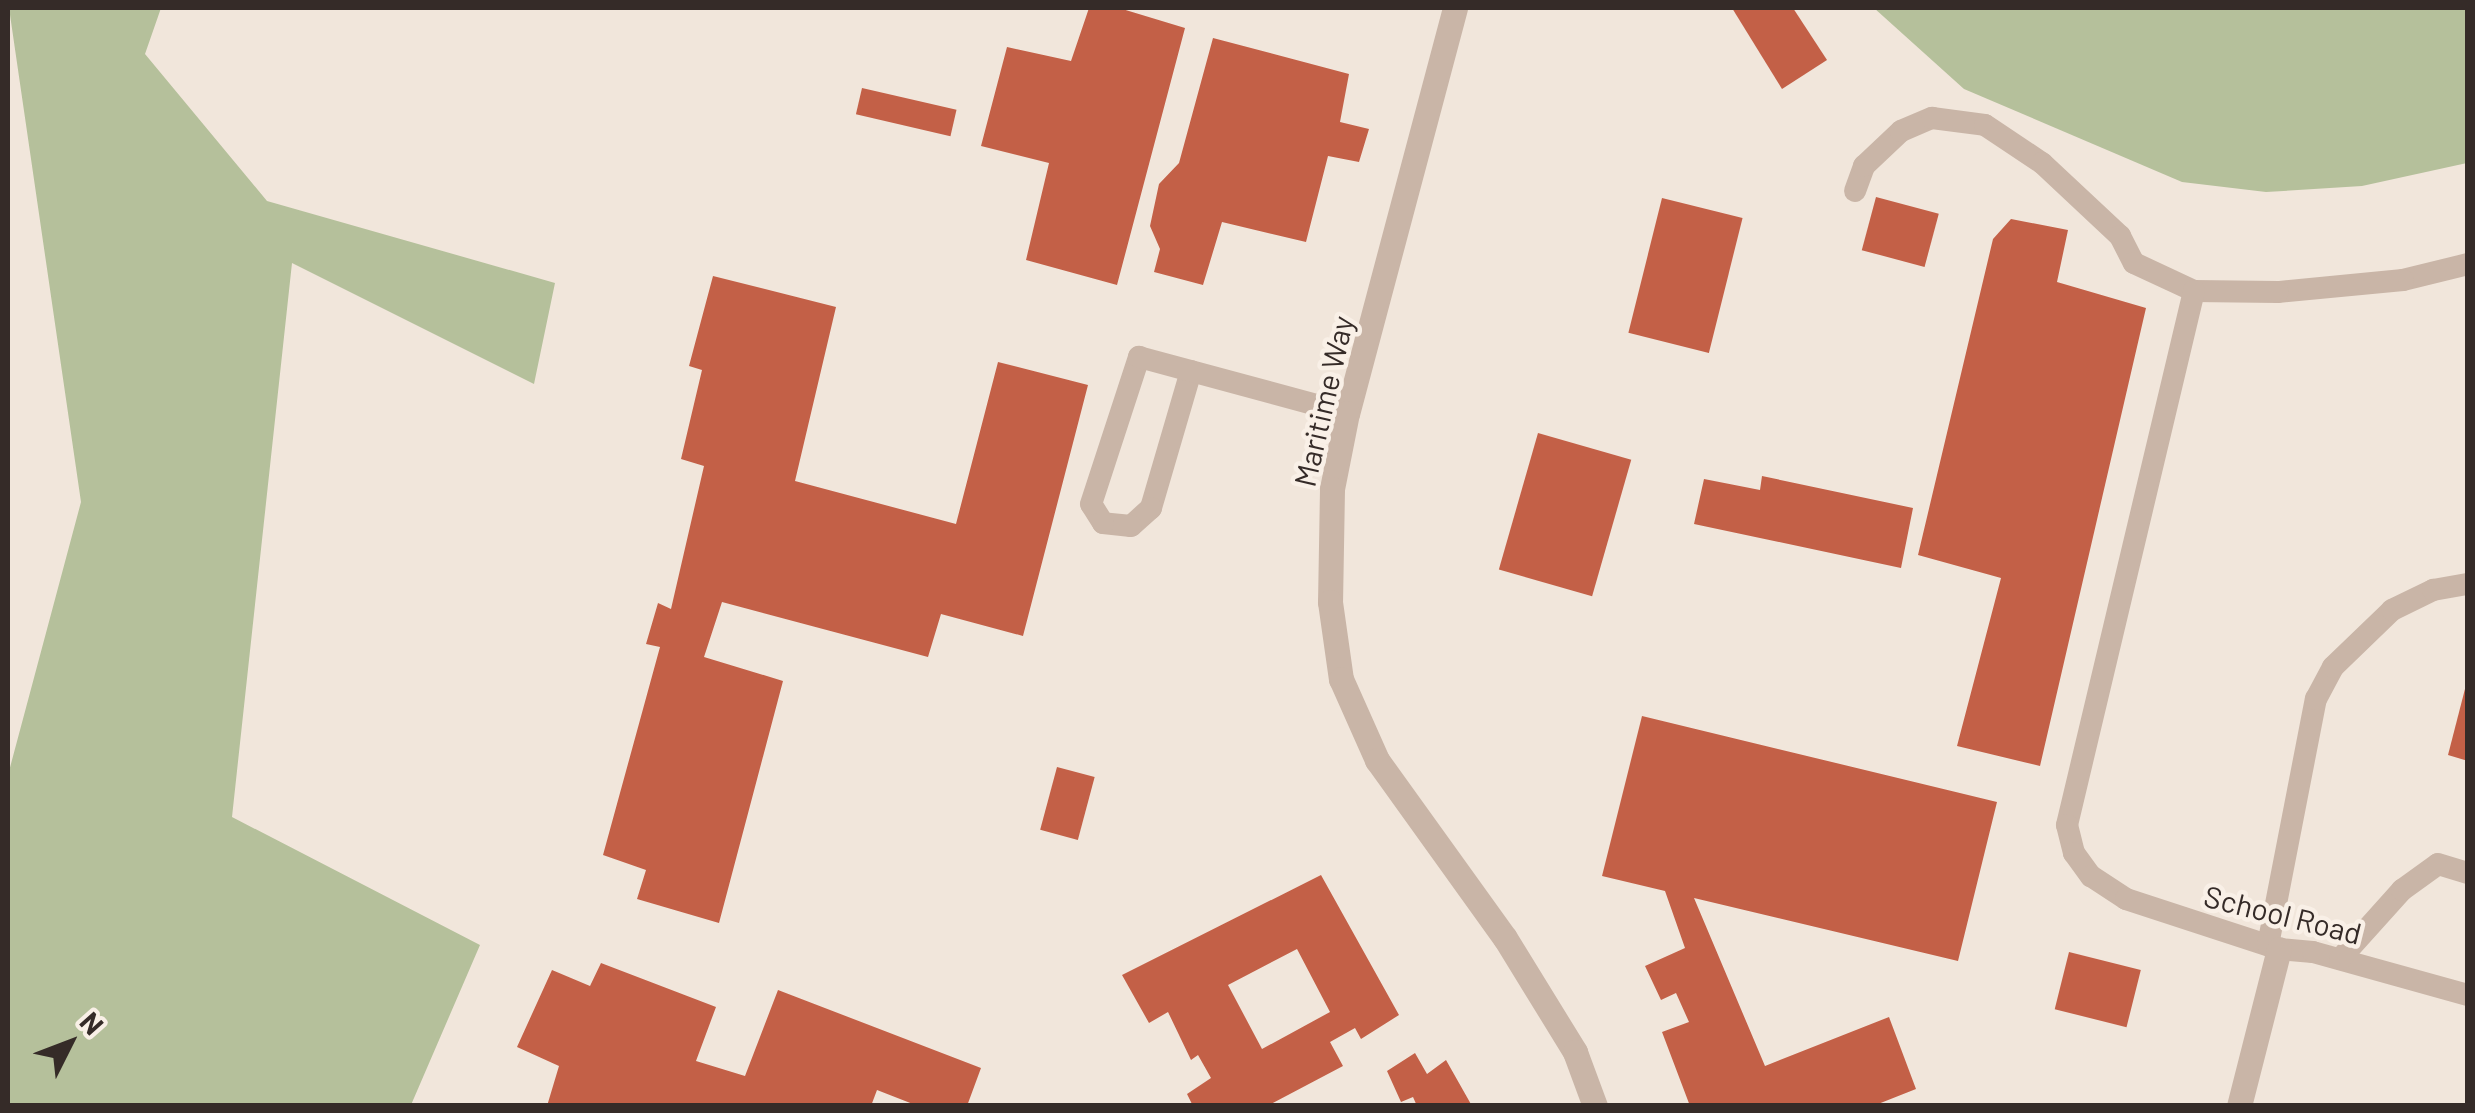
<!DOCTYPE html>
<html>
<head>
<meta charset="utf-8">
<style>
	body { margin:0 }
	#map { position:relative; width:2475px; height:1113px; overflow:hidden; background:#f1e6db; font-family:Barlow,sans-serif }
	div>[style] { position:absolute }
	[style*='--x'] { left:calc(var(--x)*1px); top:calc(var(--y)*1px); width:calc(var(--w)*1px); rotate:calc(var(--a)*1deg) }
	.green>* { inset:0; background:#b5c09b }
	.building>* { inset:0; background:#c36047; transform-origin:0 0 }
	.lane>* { height:22px; margin:-11px; padding:0 11px; transform-origin:11px; border-radius:11px; background:#c9b5a7 }
	.street>* { height:25px; margin:-12.5px; padding:0 12.5px; transform-origin:12.5px; border-radius:12.5px; background:#c9b5a7 }
	span { translate:-50% -50%; white-space:nowrap; text-align:center; line-height:1.15; -webkit-text-stroke:9px #f9f0e7; paint-order:stroke }
	.street-label { font-size:30px; color:#352b28 }
	.frame { position:absolute; inset:0; border:10px solid #352b28; pointer-events:none }
	.north { position:absolute; left:20px; top:993px; width:100px; height:100px; -webkit-text-stroke:8px #f9f0e7; paint-order:stroke; rotate:48deg; font-size:28px; font-weight:700; line-height:40px; text-align:center; color:#352b28 }
	.north::after { content:''; display:block; margin:auto; width:35px; height:45px; background:#352b28; clip-path:polygon(50% 0,100% 100%,50% 72%,0 100%) }
</style>
</head>
<body>
<div id="map">
	<div class="green">
		<i style="clip-path:polygon(9px 8px,161px 8px,145px 54px,267px 201px,555px 283px,534px 384px,292px 263px,232px 817px,480px 945px,411px 1105px,8px 1105px,8px 775px,81px 502px)"></i>
		<i style="clip-path:polygon(1874px 8px,2467px 8px,2467px 163px,2362px 186px,2266px 192px,2182px 182px,1964px 89px)"></i>
	</div>
	<div class="building">
		<i style="clip-path:polygon(1089px 8px,1119px 8px,1185px 28px,1117px 285px,1026px 260px,1049px 163px,981px 146px,1007px 47px,1071px 61px)"></i>
		<i style="clip-path:polygon(1732px 8px,1793px 8px,1827px 60px,1782px 89px)"></i>
		<i style="clip-path:polygon(1213px 38px,1349px 74px,1340px 122px,1369px 129px,1359px 162px,1328px 156px,1306px 242px,1222px 222px,1203px 285px,1154px 272px,1160px 249px,1150px 226px,1159px 184px,1179px 163px)"></i>
		<i style="left:862px;top:88px;width:97px;height:27px;rotate:13deg"></i>
		<i style="left:1876px;top:197px;width:65px;height:55px;rotate:15deg"></i>
		<i style="left:1662px;top:198px;width:83px;height:139px;rotate:14deg"></i>
		<i style="clip-path:polygon(2011px 219px,2068px 230px,2057px 282px,2146px 308px,2040px 766px,1957px 746px,2001px 578px,1918px 555px,1993px 239px)"></i>
		<i style="clip-path:polygon(713px 276px,836px 307px,795px 481px,956px 524px,998px 362px,1088px 385px,1023px 636px,941px 614px,928px 657px,722px 602px,704px 657px,783px 681px,719px 923px,637px 899px,646px 870px,603px 855px,660px 647px,646px 644px,658px 603px,671px 609px,704px 466px,681px 459px,702px 370px,689px 366px)"></i>
		<i style="left:1538px;top:433px;width:97px;height:142px;rotate:16deg"></i>
		<i style="clip-path:polygon(1762px 476px,1913px 508px,1901px 568px,1694px 524px,1704px 479px,1760px 490px)"></i>
		<i style="clip-path:polygon(2466px 685px,2468px 685px,2468px 761px,2448px 755px)"></i>
		<i style="clip-path:polygon(1642px 716px,1997px 802px,1958px 961px,1694px 898px,1765px 1066px,1889px 1017px,1916px 1089px,1873px 1106px,1690px 1106px,1662px 1032px,1689px 1022px,1676px 993px,1661px 1000px,1645px 966px,1685px 948px,1665px 891px,1602px 876px)"></i>
		<i style="left:1057px;top:767px;width:39px;height:65px;rotate:15deg"></i>
		<i style="clip-path:polygon(evenodd,1321px 875px,1399px 1015px,1361px 1039px,1355px 1028px,1330px 1042px,1343px 1066px,1267px 1106px,1193px 1106px,1187px 1094px,1211px 1078px,1198px 1055px,1191px 1060px,1168px 1012px,1149px 1023px,1122px 975px,1321px 875px,1297px 949px,1330px 1012px,1262px 1049px,1228px 985px,1297px 949px)"></i>
		<i style="left:2069px;top:952px;width:74px;height:59px;rotate:14deg"></i>
		<i style="clip-path:polygon(601px 963px,716px 1007px,696px 1061px,745px 1076px,778px 990px,981px 1068px,967px 1106px,918px 1106px,877px 1090px,871px 1106px,547px 1106px,559px 1066px,517px 1047px,552px 970px,590px 986px)"></i>
		<i style="clip-path:polygon(1415px 1053px,1427px 1074px,1446px 1060px,1472px 1106px,1417px 1106px,1413px 1097px,1401px 1102px,1387px 1071px)"></i>
	</div>
	<div class="lane">
		<i style="--x:1855;--y:191;--w:27;--a:-70"></i>
		<i style="--x:1864;--y:166;--w:51;--a:-43.4"></i>
		<i style="--x:1901;--y:131;--w:34;--a:-23"></i>
		<i style="--x:1932;--y:118;--w:53;--a:7.5"></i>
		<i style="--x:1985;--y:125;--w:69;--a:33.7"></i>
		<i style="--x:2042;--y:163;--w:107;--a:43.1"></i>
		<i style="--x:2120;--y:236;--w:30;--a:63"></i>
		<i style="--x:2134;--y:263;--w:66;--a:25"></i>
		<i style="--x:2468;--y:264;--w:67;--a:166.2"></i>
		<i style="--x:2403;--y:280;--w:126;--a:174.5"></i>
		<i style="--x:2278;--y:292;--w:84;--a:-179.3"></i>
		<i style="--x:2194;--y:291;--w:549;--a:103.38"></i>
		<i style="--x:2067;--y:825;--w:29;--a:76"></i>
		<i style="--x:2074;--y:853;--w:29;--a:54"></i>
		<i style="--x:2091;--y:876;--w:42;--a:33.3"></i>
		<i style="--x:2126;--y:899;--w:161;--a:18.1"></i>
		<i style="--x:2279;--y:949;--w:34;--a:5"></i>
		<i style="--x:2313;--y:952;--w:161;--a:15.5"></i>
		<i style="--x:1191;--y:371;--w:143;--a:106.3"></i>
		<i style="--x:1151;--y:508;--w:27;--a:138"></i>
		<i style="--x:1131;--y:526;--w:28;--a:-174"></i>
		<i style="--x:1103;--y:523;--w:22;--a:-122"></i>
		<i style="--x:1091;--y:504;--w:155;--a:-71.9"></i>
		<i style="--x:1139;--y:357;--w:215;--a:15.1"></i>
		<i style="--x:2268;--y:945;--w:251;--a:-79"></i>
		<i style="--x:2316;--y:699;--w:36;--a:-62"></i>
		<i style="--x:2333;--y:667;--w:82;--a:-44"></i>
		<i style="--x:2392;--y:610;--w:46;--a:-26"></i>
		<i style="--x:2433;--y:590;--w:36;--a:-10"></i>
		<i style="--x:2340;--y:959;--w:93;--a:-48.1"></i>
		<i style="--x:2402;--y:890;--w:44;--a:-35.8"></i>
		<i style="--x:2438;--y:864;--w:31;--a:17"></i>
	</div>
	<div class="street">
		<i style="--x:1455;--y:8;--w:419;--a:104.9"></i>
		<i style="--x:1347;--y:413;--w:77;--a:101.2"></i>
		<i style="--x:1332;--y:489;--w:113;--a:91"></i>
		<i style="--x:1330;--y:602;--w:78;--a:81.9"></i>
		<i style="--x:1341;--y:679;--w:89;--a:66"></i>
		<i style="--x:1377;--y:760;--w:219;--a:54.3"></i>
		<i style="--x:1505;--y:938;--w:134;--a:58.4"></i>
		<i style="--x:1575;--y:1052;--w:58;--a:69.7"></i>
		<i style="--x:2239;--y:1106;--w:162;--a:-75.7"></i>
	</div>
	<div class="street-label">
		<span style="left:1323px;top:401px;rotate:-77deg">Maritime Way</span>
		<span style="left:2283px;top:914px;rotate:14deg">School Road</span>
	</div>
	<div class="frame"></div>
	<div class="north">N</div>
</div>
</body>
</html>
